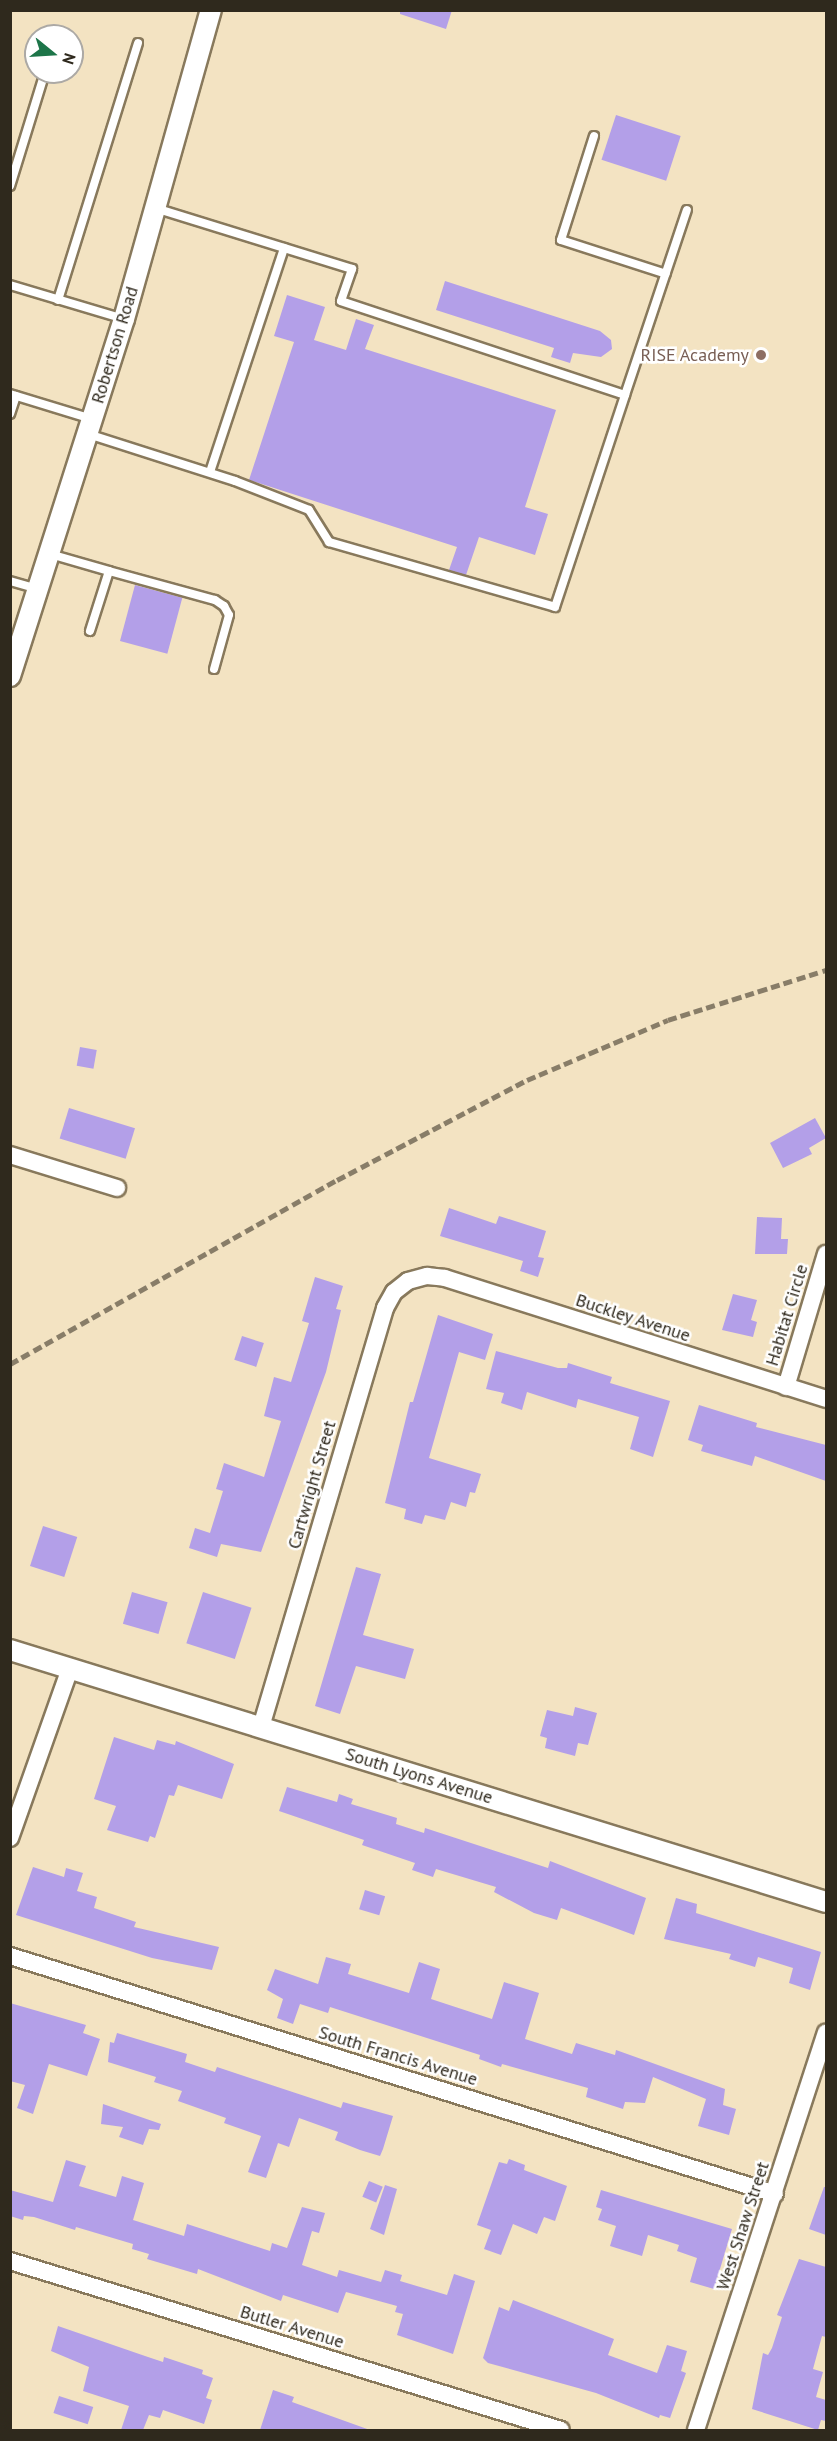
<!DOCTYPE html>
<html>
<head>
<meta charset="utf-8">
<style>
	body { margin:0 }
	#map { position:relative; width:837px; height:2441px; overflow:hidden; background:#f3e3c2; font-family:"PT Sans",sans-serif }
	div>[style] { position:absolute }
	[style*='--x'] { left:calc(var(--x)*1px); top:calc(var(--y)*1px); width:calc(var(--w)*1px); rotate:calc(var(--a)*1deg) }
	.building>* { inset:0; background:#b39fe8; transform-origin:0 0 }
	.roads { filter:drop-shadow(2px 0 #88795c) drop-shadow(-2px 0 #88795c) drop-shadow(0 2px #88795c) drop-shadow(0 -2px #88795c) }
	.service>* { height:8px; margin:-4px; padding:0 4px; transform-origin:4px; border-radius:4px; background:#fff }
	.minor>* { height:16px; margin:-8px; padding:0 8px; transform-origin:8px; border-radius:8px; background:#fff }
	.tertiary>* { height:20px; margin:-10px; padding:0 10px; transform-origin:10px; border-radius:10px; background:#fff }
	.rail>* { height:4.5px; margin-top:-2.25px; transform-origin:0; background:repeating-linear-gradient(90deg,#887d68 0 9px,transparent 0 13.5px) }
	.dots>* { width:16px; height:16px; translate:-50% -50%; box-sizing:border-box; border:3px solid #fff; border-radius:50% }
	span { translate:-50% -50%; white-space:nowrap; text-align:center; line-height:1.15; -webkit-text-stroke:5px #fff; paint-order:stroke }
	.street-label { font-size:18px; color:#2f291d }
	.education-label { font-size:18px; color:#785e54 }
	.right { translate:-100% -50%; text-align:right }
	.frame { position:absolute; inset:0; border:12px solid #2f291d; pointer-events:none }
	.north { position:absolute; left:24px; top:24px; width:60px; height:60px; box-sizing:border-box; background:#fff; border:2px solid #aca9a5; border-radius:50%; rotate:108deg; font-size:16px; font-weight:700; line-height:24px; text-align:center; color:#2f291d }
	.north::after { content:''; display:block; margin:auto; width:21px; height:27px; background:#1d7549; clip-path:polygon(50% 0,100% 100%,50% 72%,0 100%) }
</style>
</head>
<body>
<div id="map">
	<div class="building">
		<i style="clip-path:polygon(400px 10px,452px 10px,446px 29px,400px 14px)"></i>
		<i style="left:616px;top:115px;width:68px;height:47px;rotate:18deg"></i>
		<i style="clip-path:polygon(445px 281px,600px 331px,611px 340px,612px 349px,601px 357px,573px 353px,570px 363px,551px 357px,554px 348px,436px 310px)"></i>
		<i style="clip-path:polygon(287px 295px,325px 307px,314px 340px,346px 350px,356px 319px,374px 325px,365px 349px,556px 410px,525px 507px,548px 514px,535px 555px,479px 537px,466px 575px,449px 570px,457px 547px,249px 480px,294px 342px,274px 336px)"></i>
		<i style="left:135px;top:585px;width:49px;height:58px;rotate:15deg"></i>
		<i style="left:80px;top:1047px;width:17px;height:19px;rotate:10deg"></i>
		<i style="left:69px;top:1108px;width:69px;height:32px;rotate:17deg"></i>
		<i style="clip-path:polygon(815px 1118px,826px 1138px,809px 1148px,812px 1154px,783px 1168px,770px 1143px)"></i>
		<i style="clip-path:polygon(449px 1208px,496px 1224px,499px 1216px,546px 1231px,538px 1257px,544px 1258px,538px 1277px,520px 1271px,523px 1261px,440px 1236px)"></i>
		<i style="clip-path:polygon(757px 1217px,782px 1218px,781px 1239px,788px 1239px,787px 1254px,755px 1254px)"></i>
		<i style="clip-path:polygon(315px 1277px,343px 1286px,336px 1309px,341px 1310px,326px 1372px,261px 1552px,221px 1544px,217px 1557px,189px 1548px,195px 1528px,210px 1533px,223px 1491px,216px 1489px,224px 1463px,264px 1477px,281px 1421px,264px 1416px,274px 1377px,291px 1382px,309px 1323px,302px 1321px)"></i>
		<i style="clip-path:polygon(733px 1294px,757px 1300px,751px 1320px,757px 1322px,753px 1337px,722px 1330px)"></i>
		<i style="clip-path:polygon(438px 1315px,493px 1334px,485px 1360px,459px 1352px,429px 1458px,481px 1474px,475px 1493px,470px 1492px,466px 1507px,451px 1502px,445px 1520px,425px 1515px,422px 1524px,404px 1519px,406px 1509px,385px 1503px,410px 1402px,413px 1402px)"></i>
		<i style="left:242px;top:1336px;width:23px;height:25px;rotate:18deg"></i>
		<i style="clip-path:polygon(496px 1351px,558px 1368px,567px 1368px,568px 1363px,612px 1377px,610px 1383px,670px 1401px,653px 1457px,630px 1449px,639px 1417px,578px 1399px,576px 1408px,527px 1392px,522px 1410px,501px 1403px,504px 1393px,486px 1389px)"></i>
		<i style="clip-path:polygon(699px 1405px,757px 1423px,756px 1427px,826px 1445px,826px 1481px,755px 1456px,752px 1466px,701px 1451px,703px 1445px,688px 1440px)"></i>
		<i style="left:43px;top:1526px;width:36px;height:42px;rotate:18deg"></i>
		<i style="clip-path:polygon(356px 1567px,381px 1574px,363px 1635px,414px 1649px,405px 1679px,356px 1666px,340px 1714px,315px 1706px)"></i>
		<i style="left:132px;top:1592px;width:37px;height:33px;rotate:16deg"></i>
		<i style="left:203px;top:1592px;width:51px;height:54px;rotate:18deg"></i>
		<i style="clip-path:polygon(575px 1707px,597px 1713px,588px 1745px,578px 1743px,575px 1756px,545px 1748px,547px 1738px,540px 1736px,547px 1710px,573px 1716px)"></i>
		<i style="clip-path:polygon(114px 1737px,154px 1750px,157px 1740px,175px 1745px,176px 1741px,234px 1764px,222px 1799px,178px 1785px,174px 1796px,169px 1795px,155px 1838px,150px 1836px,148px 1842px,107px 1830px,116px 1806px,94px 1799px)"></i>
		<i style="clip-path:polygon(287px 1787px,337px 1802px,339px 1794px,353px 1799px,351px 1804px,397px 1818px,396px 1824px,424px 1833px,425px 1828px,548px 1868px,550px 1861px,646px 1898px,634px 1935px,561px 1908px,557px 1920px,534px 1913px,494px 1892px,496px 1887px,436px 1869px,433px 1877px,412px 1870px,415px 1863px,362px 1845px,364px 1840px,279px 1811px)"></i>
		<i style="clip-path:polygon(33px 1867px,64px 1877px,66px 1868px,83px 1873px,77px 1891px,97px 1897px,94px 1908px,136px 1922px,134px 1927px,219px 1947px,212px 1970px,152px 1958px,16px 1915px)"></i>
		<i style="left:365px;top:1890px;width:21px;height:20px;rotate:17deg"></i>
		<i style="clip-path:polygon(676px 1898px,697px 1904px,696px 1913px,821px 1952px,810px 1990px,789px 1983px,793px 1968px,758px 1957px,755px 1967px,729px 1959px,731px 1954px,664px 1939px)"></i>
		<i style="clip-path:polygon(326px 1957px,351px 1964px,348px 1974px,409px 1993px,419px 1962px,440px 1969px,431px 1999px,492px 2019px,504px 1982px,539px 1993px,525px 2039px,572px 2054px,576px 2043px,615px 2055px,616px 2050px,725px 2089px,723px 2105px,736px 2109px,729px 2135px,698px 2126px,706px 2099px,653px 2077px,645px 2103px,625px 2102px,623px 2109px,586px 2097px,588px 2088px,502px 2064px,501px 2067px,479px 2059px,480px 2055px,330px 2007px,328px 2013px,300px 2004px,293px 2024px,277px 2018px,283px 1999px,267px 1990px,275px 1969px,318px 1984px)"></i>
		<i style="clip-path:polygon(10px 2003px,86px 2025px,83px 2033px,100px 2039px,87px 2076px,49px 2064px,33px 2114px,17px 2108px,25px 2085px,10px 2081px)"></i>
		<i style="clip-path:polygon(117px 2033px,187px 2054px,185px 2062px,215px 2072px,217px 2067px,341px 2108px,343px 2102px,393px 2116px,383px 2149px,380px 2156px,360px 2150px,335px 2140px,338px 2132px,299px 2118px,289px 2147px,278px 2143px,266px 2178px,248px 2172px,261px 2136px,224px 2123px,226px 2118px,178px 2101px,182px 2091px,154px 2082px,156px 2077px,108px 2062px,110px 2042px,114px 2043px)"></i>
		<i style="clip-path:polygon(103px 2104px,161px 2124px,159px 2130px,149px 2129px,143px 2145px,119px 2137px,123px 2127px,101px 2124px)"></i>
		<i style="clip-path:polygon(509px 2159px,525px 2165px,524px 2170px,567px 2186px,555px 2221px,544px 2217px,537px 2234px,513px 2224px,501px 2255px,484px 2249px,491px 2230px,477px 2225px,499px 2162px,507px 2164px)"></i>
		<i style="clip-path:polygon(66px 2160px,86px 2166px,79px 2186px,116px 2197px,122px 2176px,144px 2183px,133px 2220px,184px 2236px,187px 2224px,270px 2251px,272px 2243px,287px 2248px,302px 2207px,325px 2213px,319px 2233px,312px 2231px,302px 2265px,337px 2277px,339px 2270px,381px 2282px,385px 2270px,402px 2275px,400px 2281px,447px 2295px,454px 2274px,475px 2281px,453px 2354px,397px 2335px,403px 2314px,395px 2312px,397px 2306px,346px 2292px,338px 2313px,283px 2295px,281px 2301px,198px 2269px,197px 2274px,147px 2259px,149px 2254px,132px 2249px,133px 2244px,76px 2227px,75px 2230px,34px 2217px,24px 2216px,23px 2220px,10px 2216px,10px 2190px,53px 2202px)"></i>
		<i style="left:369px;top:2181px;width:15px;height:17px;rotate:23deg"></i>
		<i style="clip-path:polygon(385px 2185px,397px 2189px,384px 2235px,370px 2229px)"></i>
		<i style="clip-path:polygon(824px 2187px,826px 2187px,826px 2235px,809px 2229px)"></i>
		<i style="clip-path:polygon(601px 2190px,732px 2229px,714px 2289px,690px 2282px,697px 2258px,677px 2251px,679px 2245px,648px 2235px,642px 2256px,610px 2246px,616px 2226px,598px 2220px,602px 2209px,596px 2207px)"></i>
		<i style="clip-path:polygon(799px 2259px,826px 2267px,826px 2337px,822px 2336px,813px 2369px,823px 2372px,816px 2397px,826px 2400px,826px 2421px,821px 2420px,818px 2430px,752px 2409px,763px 2353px,768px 2355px,772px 2348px,782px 2317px,777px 2315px)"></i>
		<i style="clip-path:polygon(513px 2300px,614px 2339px,608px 2355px,657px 2373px,667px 2345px,687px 2351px,681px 2371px,686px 2373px,670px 2418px,660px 2415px,659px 2418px,596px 2393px,488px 2363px,483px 2358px,499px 2307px,509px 2311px)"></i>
		<i style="clip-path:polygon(58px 2326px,145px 2356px,163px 2362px,164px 2357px,203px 2370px,202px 2374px,213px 2378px,206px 2398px,212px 2400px,204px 2424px,163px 2410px,160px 2418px,149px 2415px,143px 2430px,121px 2430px,129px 2406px,83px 2391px,89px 2367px,51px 2351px)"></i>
		<i style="clip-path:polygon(273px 2390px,294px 2397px,292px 2402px,370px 2430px,260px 2430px)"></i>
		<i style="left:59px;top:2396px;width:36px;height:18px;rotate:18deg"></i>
	</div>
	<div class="roads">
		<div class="service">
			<i style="--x:55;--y:36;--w:1;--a:-90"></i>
			<i style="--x:594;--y:136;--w:109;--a:107.6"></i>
			<i style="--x:561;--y:240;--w:110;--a:17.9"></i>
			<i style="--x:10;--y:186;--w:119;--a:-72.9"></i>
			<i style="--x:10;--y:285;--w:119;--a:16.6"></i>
			<i style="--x:58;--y:300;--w:269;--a:-72.7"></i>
			<i style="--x:10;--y:394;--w:86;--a:17"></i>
			<i style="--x:625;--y:395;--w:195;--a:-71.5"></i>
			<i style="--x:10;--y:414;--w:19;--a:-72"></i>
			<i style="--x:88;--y:434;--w:154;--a:17.7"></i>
			<i style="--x:235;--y:481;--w:79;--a:21.4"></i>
			<i style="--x:309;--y:510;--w:38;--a:58"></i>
			<i style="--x:329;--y:542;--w:235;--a:16"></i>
			<i style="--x:555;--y:607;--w:223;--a:-71.7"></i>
			<i style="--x:625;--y:395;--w:299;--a:-161.7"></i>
			<i style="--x:341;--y:301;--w:34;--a:-71"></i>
			<i style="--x:352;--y:269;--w:206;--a:-162.8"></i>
			<i style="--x:210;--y:472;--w:236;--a:-71.7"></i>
			<i style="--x:50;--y:554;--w:61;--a:16.1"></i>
			<i style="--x:109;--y:571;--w:63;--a:107.6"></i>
			<i style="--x:109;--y:571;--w:110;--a:15.3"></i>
			<i style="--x:215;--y:600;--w:11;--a:34"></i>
			<i style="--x:224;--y:606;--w:10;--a:61"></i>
			<i style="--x:229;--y:615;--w:56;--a:105.5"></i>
			<i style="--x:10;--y:581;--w:29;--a:16"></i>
		</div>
		<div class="minor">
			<i style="--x:10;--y:1155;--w:112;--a:17.1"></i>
			<i style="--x:786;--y:1387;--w:139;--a:-73.3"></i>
			<i style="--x:261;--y:1727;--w:437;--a:-73.5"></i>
			<i style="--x:385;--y:1308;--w:18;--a:-61"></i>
			<i style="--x:394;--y:1292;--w:18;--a:-38"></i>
			<i style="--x:408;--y:1281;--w:20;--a:-15"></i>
			<i style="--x:427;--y:1276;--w:18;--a:6"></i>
			<i style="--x:445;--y:1278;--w:400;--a:17.6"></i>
			<i style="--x:10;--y:1838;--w:179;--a:-70.5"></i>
			<i style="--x:10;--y:1956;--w:801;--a:17.28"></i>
			<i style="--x:10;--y:2261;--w:576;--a:17.05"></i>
			<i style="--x:696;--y:2430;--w:418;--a:-71.9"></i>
		</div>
		<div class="tertiary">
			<i style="--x:10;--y:676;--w:375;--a:-72.3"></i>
			<i style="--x:124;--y:319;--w:321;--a:-74.3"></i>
			<i style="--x:10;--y:1650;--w:854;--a:17.16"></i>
		</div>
	</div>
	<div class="rail">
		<i style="--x:10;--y:1364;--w:375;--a:-29.4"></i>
		<i style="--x:337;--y:1180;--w:215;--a:-27.8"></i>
		<i style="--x:527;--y:1080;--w:153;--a:-23.1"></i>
		<i style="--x:668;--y:1020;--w:166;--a:-17.6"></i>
	</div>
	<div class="dots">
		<i style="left:761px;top:355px;background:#8d6e63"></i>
	</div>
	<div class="street-label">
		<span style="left:115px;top:345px;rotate:-73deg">Robertson Road</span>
		<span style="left:787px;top:1315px;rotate:-73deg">Habitat Circle</span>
		<span style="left:633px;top:1318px;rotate:18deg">Buckley Avenue</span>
		<span style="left:312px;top:1485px;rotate:-74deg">Cartwright Street</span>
		<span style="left:419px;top:1776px;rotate:17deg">South Lyons Avenue</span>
		<span style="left:398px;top:2056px;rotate:17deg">South Francis Avenue</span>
		<span style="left:743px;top:2226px;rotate:-72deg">West Shaw Street</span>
		<span style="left:292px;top:2327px;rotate:17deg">Butler Avenue</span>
	</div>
	<div class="education-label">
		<span class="right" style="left:749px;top:355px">RISE Academy</span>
	</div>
	<div class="frame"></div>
	<div class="north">N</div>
</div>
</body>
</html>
